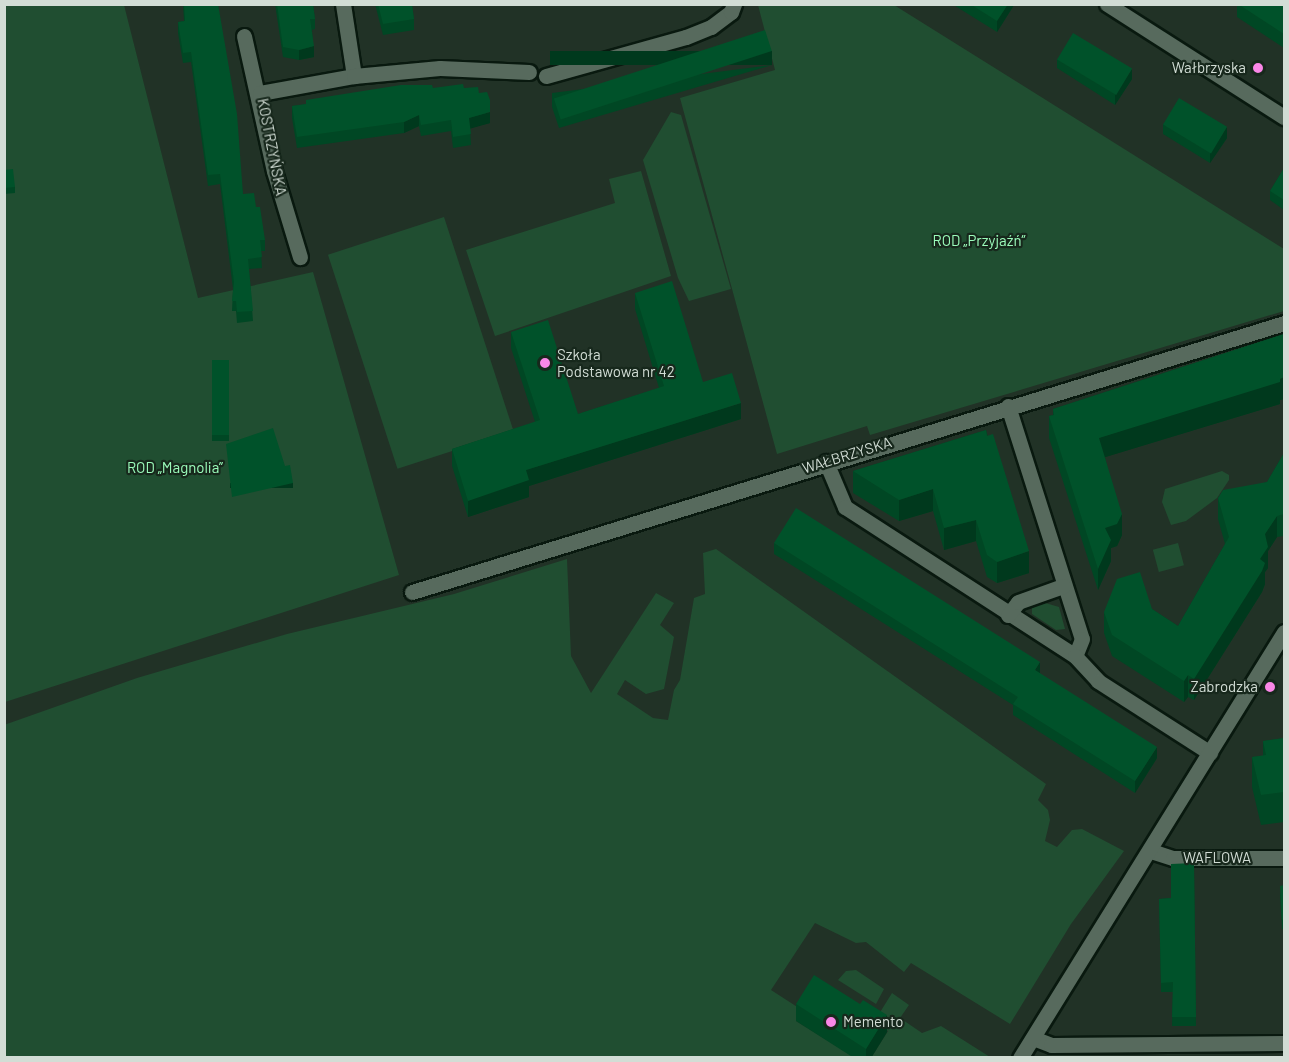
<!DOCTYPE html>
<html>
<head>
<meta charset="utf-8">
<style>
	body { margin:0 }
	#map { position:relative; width:1289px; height:1062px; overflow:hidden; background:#213226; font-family:Barlow,sans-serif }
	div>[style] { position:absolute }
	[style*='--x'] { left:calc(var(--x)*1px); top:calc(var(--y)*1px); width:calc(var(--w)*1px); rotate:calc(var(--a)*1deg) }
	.green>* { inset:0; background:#204e31; transform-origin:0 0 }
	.roads { filter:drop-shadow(2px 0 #09190f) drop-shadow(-2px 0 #09190f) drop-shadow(0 2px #09190f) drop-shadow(0 -2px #09190f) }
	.minor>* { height:15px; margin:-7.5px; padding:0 7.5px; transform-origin:7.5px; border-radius:7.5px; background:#576a5d }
	.tertiary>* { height:15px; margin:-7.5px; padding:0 7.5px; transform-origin:7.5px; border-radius:7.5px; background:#576a5d }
	.wall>* { inset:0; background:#004724; transform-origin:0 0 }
	.shaded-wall>* { inset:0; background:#00391d; transform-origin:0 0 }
	.building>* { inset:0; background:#00522a; transform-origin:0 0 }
	.dots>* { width:16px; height:16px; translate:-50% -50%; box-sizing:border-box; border:3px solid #17281c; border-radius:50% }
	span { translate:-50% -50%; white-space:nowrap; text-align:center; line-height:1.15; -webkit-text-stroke:4.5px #17281c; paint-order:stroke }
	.poi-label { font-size:15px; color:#d2ddd5 }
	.right { translate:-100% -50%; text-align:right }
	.left { translate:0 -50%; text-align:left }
	.street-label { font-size:15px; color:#d2ddd5 }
	.park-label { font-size:15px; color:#9bfcbb }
	.frame { position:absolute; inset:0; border:6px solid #d2ddd5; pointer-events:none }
</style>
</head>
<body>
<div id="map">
	<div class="green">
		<i style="clip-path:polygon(4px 5px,124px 5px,198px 298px,313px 272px,399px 575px,5px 702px)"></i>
		<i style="clip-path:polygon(758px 5px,894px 5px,1284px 249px,1284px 311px,870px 435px,867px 426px,777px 454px,680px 98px,775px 70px)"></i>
		<i style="clip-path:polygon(671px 112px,681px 115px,731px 289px,689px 301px,678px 278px,643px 160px)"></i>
		<i style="clip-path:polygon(641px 171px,671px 276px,495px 336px,466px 250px,615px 203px,609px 179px)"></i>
		<i style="left:444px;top:217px;width:225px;height:122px;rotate:72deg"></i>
		<i style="clip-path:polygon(1222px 471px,1229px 475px,1229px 480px,1217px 498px,1186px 521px,1171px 525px,1162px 502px,1165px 489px)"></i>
		<i style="left:1178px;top:543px;width:23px;height:26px;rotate:75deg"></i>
		<i style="clip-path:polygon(716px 549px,1046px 784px,1038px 800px,1048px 810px,1050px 820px,1045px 841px,1057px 847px,1072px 830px,1082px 829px,1124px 851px,1071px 924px,1010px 1024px,911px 963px,904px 972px,866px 942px,856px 943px,815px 923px,771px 990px,802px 1010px,796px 1021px,854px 1057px,5px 1057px,4px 725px,137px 678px,287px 634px,454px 594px,567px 559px,571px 656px,591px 693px,656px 593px,674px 603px,660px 625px,674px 637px,664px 689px,646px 694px,625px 680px,617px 694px,653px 718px,668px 720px,674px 690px,680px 680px,694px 598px,705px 594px,703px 553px)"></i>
		<i style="clip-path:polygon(1042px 602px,1059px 607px,1065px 629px,1056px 630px,1032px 614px,1032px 608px)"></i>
		<i style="clip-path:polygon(856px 970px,884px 989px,876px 1004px,838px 980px,846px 971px)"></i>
		<i style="clip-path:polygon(892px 993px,909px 1005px,900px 1018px,922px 1033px,941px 1026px,990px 1057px,871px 1058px,888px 1031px,874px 1022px)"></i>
	</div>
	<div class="roads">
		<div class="minor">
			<i style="--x:343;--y:4;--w:73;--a:81.3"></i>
			<i style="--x:244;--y:36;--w:138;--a:77.5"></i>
			<i style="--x:274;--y:171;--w:90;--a:73.2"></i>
			<i style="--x:546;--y:76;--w:145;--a:-15.6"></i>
			<i style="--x:686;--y:37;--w:27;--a:-22"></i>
			<i style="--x:711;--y:27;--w:25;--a:-37"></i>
			<i style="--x:731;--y:12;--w:9;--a:-69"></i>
			<i style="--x:260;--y:93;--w:96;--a:-10.3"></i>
			<i style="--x:354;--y:76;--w:86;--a:-5.3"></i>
			<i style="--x:440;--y:68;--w:89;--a:2.6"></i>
			<i style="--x:1008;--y:406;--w:244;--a:72.4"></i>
			<i style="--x:1082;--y:639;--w:18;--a:112"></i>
			<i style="--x:826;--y:462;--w:49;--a:67.1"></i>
			<i style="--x:845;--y:507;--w:274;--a:32.9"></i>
			<i style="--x:1075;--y:656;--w:34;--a:47"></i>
			<i style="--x:1098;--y:681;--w:133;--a:32.7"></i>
			<i style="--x:412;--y:592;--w:913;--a:-17.14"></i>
			<i style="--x:1008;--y:615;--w:16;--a:-52"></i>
			<i style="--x:1018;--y:602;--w:48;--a:-19.6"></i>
			<i style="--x:1151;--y:851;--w:23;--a:18"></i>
			<i style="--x:1173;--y:858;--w:111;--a:0"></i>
			<i style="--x:1033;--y:1038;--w:19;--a:21"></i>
			<i style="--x:1051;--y:1045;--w:233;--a:-0.5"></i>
			<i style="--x:1020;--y:1058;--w:501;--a:-58.21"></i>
		</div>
		<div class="tertiary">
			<i style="--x:1107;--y:4;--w:210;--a:32.6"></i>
		</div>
	</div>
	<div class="wall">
		<i style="clip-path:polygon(183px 4px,218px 4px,243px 194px,256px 207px,265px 240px,265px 251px,261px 251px,262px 268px,249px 269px,253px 321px,237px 323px,236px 311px,232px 311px,233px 289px,220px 184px,208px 186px,191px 62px,183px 63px,178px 33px,178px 22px,184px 21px)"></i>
		<i style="clip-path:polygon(275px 4px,313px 4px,315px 19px,315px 29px,312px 30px,314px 57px,299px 60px,283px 57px)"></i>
		<i style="clip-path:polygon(375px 4px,412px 4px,414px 19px,414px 30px,383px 35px)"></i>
		<i style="clip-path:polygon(952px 4px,1014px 4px,1014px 5px,997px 32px)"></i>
		<i style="clip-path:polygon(1237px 4px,1284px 4px,1284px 48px,1237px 17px)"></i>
		<i style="clip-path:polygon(1057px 59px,1132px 79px,1115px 105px,1057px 68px)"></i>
		<i style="clip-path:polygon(772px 65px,559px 128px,552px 107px,552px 93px)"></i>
		<i style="clip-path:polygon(433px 88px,464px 88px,479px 93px,490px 123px,470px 128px,471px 145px,453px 148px,451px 131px,421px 136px,419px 126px,404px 133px,297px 148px,292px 118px,292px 106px)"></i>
		<i style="clip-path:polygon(1163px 124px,1227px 138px,1210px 163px,1163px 134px)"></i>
		<i style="clip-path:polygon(1284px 168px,1284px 210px,1270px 200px,1270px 191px)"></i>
		<i style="clip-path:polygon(4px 170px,15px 187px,15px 193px,4px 194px)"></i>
		<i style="clip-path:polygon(635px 293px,703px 382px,741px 419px,529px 486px,529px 497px,468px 517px,452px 466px,452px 449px,535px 422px,511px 348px,511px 332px,578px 414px,659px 388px,635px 309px)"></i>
		<i style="clip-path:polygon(1284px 334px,1284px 399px,1280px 400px,1280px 404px,1105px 457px,1122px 535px,1117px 546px,1111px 548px,1111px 561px,1098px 590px,1049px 438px,1049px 416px,1053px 415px,1053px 409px)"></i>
		<i style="left:212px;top:360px;width:17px;height:81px"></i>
		<i style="clip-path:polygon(986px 430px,1029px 573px,997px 583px,987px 577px,976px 541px,944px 550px,933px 511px,899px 521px,853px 493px,853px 471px)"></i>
		<i style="clip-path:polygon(1284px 453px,1284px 536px,1277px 537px,1268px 551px,1268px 568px,1265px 572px,1265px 584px,1262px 592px,1194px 700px,1188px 697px,1184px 702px,1112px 656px,1104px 633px,1104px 612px,1152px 609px,1178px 626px,1225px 544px,1218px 519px,1218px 498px,1267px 482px)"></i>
		<i style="clip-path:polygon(774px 543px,1157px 758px,1135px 793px,1013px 715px,1013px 705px,774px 554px)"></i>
		<i style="clip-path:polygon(1284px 738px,1284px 822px,1261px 825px,1252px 787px,1252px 757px,1263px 756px,1263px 741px)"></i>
		<i style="clip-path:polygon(1194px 863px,1196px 1026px,1172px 1026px,1173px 992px,1161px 992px,1159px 899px,1171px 898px)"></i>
		<i style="clip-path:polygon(1284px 885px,1284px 929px,1282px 929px,1280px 895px)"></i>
		<i style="clip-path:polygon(796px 1004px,887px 1032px,871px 1058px,854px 1058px,796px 1021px)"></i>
	</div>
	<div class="shaded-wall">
		<i style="clip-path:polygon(1008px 4px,1014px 5px,997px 32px,997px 21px)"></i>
		<i style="clip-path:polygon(314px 46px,314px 57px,299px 60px,299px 50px)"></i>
		<i style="left:772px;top:51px;width:14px;height:222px;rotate:90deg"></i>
		<i style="clip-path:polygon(1132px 69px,1132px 79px,1115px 105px,1115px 95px)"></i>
		<i style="clip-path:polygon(490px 112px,490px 123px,469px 129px,469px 118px)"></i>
		<i style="clip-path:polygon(419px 115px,419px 126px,404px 133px,404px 122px)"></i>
		<i style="clip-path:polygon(1227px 127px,1227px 138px,1210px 163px,1210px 153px)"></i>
		<i style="clip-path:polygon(1284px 377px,1284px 399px,1280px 400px,1280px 404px,1099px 459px,1099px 438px)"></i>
		<i style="clip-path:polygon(741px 403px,741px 419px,529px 486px,529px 497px,468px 517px,468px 501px,526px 470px)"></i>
		<i style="left:293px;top:483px;width:5px;height:63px;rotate:90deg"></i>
		<i style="clip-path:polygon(933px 489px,933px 511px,899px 521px,899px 500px)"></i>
		<i style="clip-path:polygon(1122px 514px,1122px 535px,1117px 546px,1111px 548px,1111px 561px,1098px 590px,1098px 569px,1105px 528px)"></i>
		<i style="clip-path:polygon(1277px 516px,1277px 537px,1268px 551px,1268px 568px,1265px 572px,1265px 584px,1262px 592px,1194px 700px,1194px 679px,1260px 559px,1265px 534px)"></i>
		<i style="clip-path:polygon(976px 520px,976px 541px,944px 550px,944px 528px)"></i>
		<i style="clip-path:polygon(1029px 551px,1029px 573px,997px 583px,997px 562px)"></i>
		<i style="clip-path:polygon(1040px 662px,1040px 674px,1035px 670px)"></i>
		<i style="clip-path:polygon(1188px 675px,1188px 697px,1184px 702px,1184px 681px)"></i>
		<i style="clip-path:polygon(1157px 747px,1157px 758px,1135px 793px,1135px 781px)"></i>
		<i style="clip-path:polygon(887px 1015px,887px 1032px,871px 1058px,866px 1058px,866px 1049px)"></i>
	</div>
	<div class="building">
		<i style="clip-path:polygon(184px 4px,218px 4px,237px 114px,243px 194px,254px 193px,256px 207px,260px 207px,265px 240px,260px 240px,262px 257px,248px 259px,253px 311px,237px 312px,236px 301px,232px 301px,234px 282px,220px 174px,208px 175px,191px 52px,183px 53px,178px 22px,185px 21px)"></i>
		<i style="clip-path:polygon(277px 4px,313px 4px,315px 19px,310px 19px,314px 46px,299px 50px,283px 47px)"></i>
		<i style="clip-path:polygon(378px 4px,412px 4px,414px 19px,383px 24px)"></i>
		<i style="clip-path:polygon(970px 4px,1008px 4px,997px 21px)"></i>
		<i style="clip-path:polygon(1238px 4px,1284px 4px,1284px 34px)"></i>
		<i style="left:765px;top:30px;width:22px;height:222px;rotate:72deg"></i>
		<i style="left:1073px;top:33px;width:69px;height:31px;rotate:31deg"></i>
		<i style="clip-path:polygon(463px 84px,464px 88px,478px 87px,479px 93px,487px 92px,490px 100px,490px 112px,469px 118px,471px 134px,453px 137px,451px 120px,421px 125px,419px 115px,404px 122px,297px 137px,292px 106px,306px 104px,306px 100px,401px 85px,432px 85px,433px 88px)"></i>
		<i style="left:1179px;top:98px;width:56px;height:31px;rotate:31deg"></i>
		<i style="clip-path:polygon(1284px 168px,1284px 200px,1270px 191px)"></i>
		<i style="clip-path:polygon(13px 169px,15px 187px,4px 188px,4px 170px)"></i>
		<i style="clip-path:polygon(672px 281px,703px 382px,732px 373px,741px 403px,526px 470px,529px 480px,468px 501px,452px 449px,540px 420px,511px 332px,548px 320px,578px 414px,664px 386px,635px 293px)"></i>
		<i style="clip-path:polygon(1284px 334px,1284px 377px,1280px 379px,1280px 382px,1099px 438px,1122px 514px,1117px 524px,1105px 528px,1111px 540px,1098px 569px,1049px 416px,1054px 415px,1053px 409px)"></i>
		<i style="left:212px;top:360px;width:17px;height:75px"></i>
		<i style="clip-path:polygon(273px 428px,285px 466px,290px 465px,293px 483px,232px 497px,226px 444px)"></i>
		<i style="clip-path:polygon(986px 430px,987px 436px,993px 434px,1029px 551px,997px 562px,987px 555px,976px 520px,944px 528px,933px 489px,899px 500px,853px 471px)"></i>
		<i style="clip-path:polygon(1284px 453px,1284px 514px,1277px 516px,1265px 534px,1268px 547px,1260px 559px,1265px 563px,1262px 571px,1194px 679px,1188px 675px,1184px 681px,1112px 635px,1104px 612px,1117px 579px,1140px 572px,1152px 609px,1178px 626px,1229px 537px,1218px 498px,1223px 490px,1267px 482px)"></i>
		<i style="clip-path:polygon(796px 508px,1040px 662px,1035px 670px,1157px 747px,1135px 781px,1013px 704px,1018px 697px,774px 543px)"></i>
		<i style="clip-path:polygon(1284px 738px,1284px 792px,1261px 795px,1252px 757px,1266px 755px,1263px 741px)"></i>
		<i style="clip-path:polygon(1194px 863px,1196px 1017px,1172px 1017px,1173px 982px,1161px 983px,1159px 899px,1171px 898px,1171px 864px)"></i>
		<i style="clip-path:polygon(1284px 885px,1284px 919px,1282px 920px,1280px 886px)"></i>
		<i style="clip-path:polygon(814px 975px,860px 1004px,863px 1000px,887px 1015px,866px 1049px,796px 1004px)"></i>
	</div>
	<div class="dots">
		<i style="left:1258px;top:68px;background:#fa87e7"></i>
		<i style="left:545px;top:363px;background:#fa87e7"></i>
		<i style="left:1270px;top:687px;background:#fa87e7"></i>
		<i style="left:831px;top:1022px;background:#fa87e7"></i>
	</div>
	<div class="poi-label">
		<span class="right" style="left:1246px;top:68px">Wałbrzyska</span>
		<span class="left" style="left:557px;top:363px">Szkoła<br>Podstawowa nr 42</span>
		<span class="right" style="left:1258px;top:687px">Zabrodzka</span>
		<span class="left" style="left:843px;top:1022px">Memento</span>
	</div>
	<div class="street-label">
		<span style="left:272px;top:147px;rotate:79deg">KOSTRZYŃSKA</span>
		<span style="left:847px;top:455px;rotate:-17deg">WAŁBRZYSKA</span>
		<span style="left:1217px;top:858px">WAFLOWA</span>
	</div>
	<div class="park-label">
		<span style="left:979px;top:241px">ROD „Przyjaźń”</span>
		<span style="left:175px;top:468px">ROD „Magnolia”</span>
	</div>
	<div class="frame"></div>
</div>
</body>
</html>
